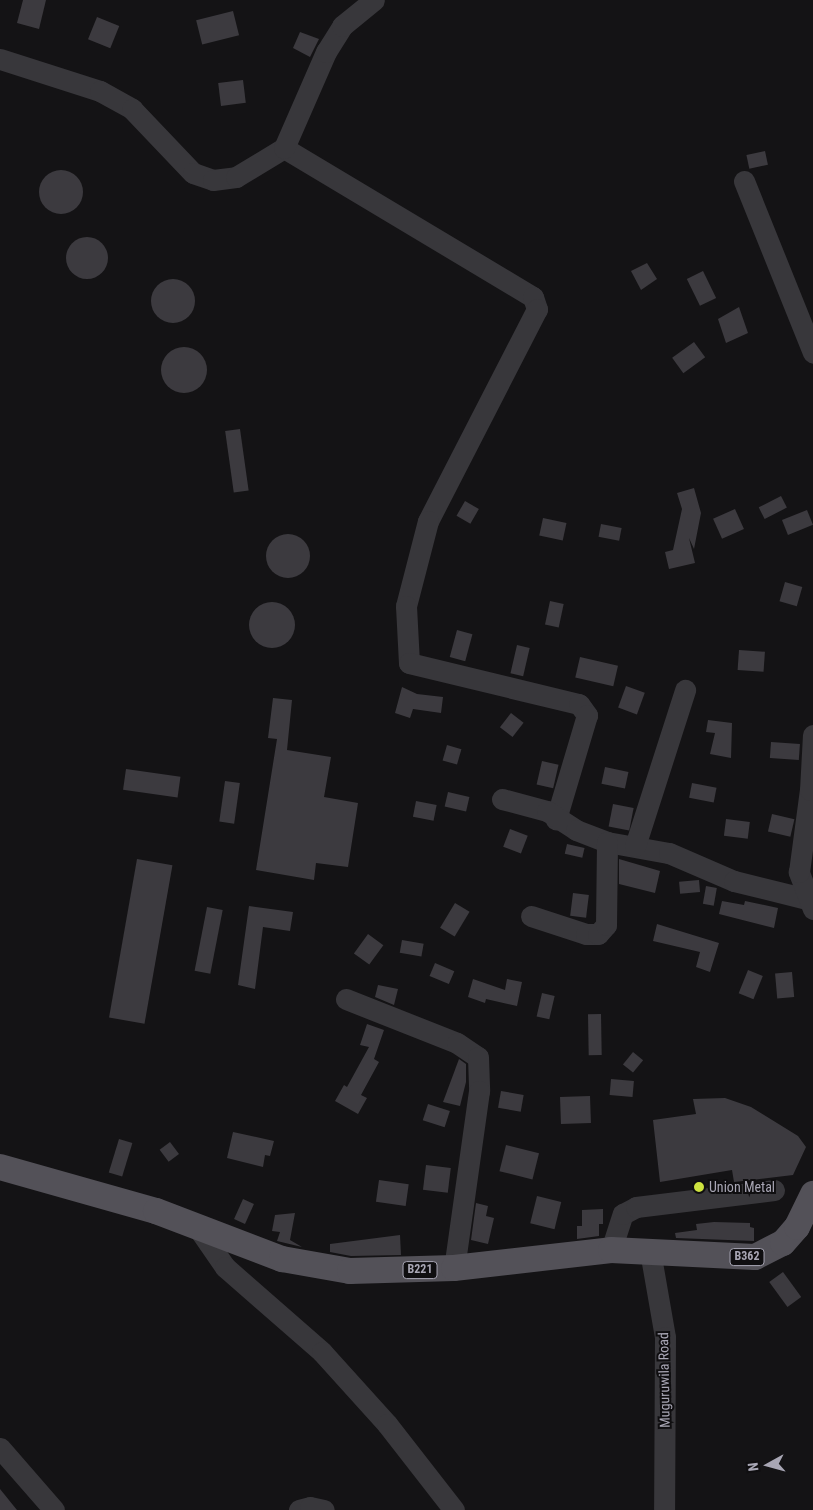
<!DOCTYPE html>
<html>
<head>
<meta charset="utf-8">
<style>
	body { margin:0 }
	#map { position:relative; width:813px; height:1510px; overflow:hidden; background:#141315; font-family:"Roboto Condensed",sans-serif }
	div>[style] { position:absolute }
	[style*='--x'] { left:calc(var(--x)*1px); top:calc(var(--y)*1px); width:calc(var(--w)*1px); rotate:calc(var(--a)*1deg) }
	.building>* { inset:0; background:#3c3a3f; transform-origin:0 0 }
	.round { border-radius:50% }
	.minor>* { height:21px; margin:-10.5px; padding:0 10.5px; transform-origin:10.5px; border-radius:10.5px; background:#38373b }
	.major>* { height:26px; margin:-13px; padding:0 13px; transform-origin:13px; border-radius:13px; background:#535158 }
	.dots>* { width:14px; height:14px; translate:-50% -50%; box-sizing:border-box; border:2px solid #0f0e10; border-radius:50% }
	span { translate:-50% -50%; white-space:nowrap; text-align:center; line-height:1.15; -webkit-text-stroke:4px #0f0e10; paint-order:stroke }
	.shield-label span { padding:1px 4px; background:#0f0e10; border:1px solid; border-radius:4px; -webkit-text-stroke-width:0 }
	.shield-label { font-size:12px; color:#a8a6b4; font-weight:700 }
	.poi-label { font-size:14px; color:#a8a6b4 }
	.left { translate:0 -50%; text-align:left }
	.street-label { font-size:14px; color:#a8a6b4 }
	.north { position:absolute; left:743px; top:1440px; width:50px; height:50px; -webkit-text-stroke:4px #0f0e10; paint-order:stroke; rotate:263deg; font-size:14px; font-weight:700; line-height:20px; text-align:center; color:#a8a6b4 }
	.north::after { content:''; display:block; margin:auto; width:18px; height:22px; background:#a8a6b4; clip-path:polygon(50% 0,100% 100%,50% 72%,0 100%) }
</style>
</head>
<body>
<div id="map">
	<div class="building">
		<i style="clip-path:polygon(23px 0,46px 0,39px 29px,17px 23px)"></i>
		<i style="left:233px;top:11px;width:25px;height:38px;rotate:76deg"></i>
		<i style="left:97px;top:17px;width:24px;height:24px;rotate:22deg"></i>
		<i style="clip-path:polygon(300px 32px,319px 39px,310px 57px,293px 48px)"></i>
		<i style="left:243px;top:80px;width:23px;height:25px;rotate:83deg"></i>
		<i style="left:765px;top:151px;width:14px;height:19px;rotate:78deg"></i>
		<i class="round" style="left:39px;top:170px;width:44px;height:44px"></i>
		<i class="round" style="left:66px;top:237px;width:42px;height:42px"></i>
		<i style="clip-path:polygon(647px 263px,657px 279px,641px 290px,631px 271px)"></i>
		<i style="left:703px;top:271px;width:30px;height:18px;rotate:64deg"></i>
		<i class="round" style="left:151px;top:279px;width:44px;height:44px"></i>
		<i style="clip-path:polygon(739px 307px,748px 333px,726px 343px,718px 319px)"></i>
		<i style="left:694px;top:342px;width:19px;height:27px;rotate:54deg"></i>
		<i class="round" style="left:161px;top:347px;width:46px;height:46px"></i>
		<i style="left:240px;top:429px;width:62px;height:15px;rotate:82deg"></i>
		<i style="clip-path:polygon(694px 488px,701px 513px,694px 549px,689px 538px,695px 563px,669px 569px,665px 552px,673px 550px,682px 509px,677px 493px)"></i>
		<i style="left:781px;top:496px;width:13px;height:25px;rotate:63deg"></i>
		<i style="left:465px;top:501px;width:16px;height:17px;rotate:30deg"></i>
		<i style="left:735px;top:509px;width:22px;height:24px;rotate:66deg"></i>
		<i style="left:807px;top:510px;width:16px;height:27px;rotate:68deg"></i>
		<i style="left:543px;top:518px;width:24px;height:18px;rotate:12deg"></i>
		<i style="left:601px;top:524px;width:21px;height:13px;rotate:11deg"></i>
		<i class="round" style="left:266px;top:534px;width:44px;height:44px"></i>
		<i style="left:785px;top:582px;width:18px;height:20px;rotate:16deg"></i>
		<i style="left:550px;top:601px;width:14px;height:24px;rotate:12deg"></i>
		<i class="round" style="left:249px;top:602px;width:46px;height:46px"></i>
		<i style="left:457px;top:630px;width:16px;height:28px;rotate:15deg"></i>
		<i style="left:517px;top:645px;width:13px;height:29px;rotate:13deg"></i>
		<i style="left:739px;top:650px;width:26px;height:20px;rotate:4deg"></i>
		<i style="left:580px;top:657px;width:39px;height:21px;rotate:13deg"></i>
		<i style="left:626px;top:686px;width:20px;height:23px;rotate:20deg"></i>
		<i style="clip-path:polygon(402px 687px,417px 694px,443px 697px,441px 713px,413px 709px,410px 718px,395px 713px)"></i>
		<i style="clip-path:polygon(273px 698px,292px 700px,287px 750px,331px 757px,324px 797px,358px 803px,348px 867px,316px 863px,314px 880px,256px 870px,277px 739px,268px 738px)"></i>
		<i style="left:511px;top:713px;width:16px;height:18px;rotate:38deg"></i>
		<i style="clip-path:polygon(708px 720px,732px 723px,731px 758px,710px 754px,715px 733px,706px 732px)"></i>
		<i style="left:771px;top:742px;width:29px;height:16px;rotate:4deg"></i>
		<i style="left:447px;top:745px;width:15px;height:16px;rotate:16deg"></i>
		<i style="left:542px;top:761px;width:17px;height:24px;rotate:13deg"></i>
		<i style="left:605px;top:767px;width:24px;height:17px;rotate:12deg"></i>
		<i style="left:126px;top:769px;width:55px;height:21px;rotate:8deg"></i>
		<i style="left:225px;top:781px;width:15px;height:41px;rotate:8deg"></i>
		<i style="left:692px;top:783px;width:25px;height:15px;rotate:11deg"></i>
		<i style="left:448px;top:792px;width:22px;height:15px;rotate:13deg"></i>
		<i style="left:416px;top:801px;width:21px;height:16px;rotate:11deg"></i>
		<i style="left:613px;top:804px;width:21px;height:23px;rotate:11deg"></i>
		<i style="left:772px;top:814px;width:23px;height:18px;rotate:13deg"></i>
		<i style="left:726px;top:819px;width:24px;height:17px;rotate:7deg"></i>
		<i style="left:510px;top:829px;width:19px;height:19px;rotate:21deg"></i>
		<i style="left:567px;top:844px;width:18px;height:10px;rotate:13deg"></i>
		<i style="left:137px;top:859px;width:36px;height:161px;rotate:10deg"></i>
		<i style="clip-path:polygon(619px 859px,660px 871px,655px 893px,619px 884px)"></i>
		<i style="left:699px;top:880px;width:12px;height:20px;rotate:85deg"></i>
		<i style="left:706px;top:886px;width:11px;height:18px;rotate:10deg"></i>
		<i style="left:573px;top:893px;width:16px;height:23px;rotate:7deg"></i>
		<i style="clip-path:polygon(722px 901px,744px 905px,745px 901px,778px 908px,774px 928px,719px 914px)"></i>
		<i style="left:455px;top:903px;width:17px;height:29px;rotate:31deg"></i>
		<i style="clip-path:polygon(249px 906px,293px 912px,290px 931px,263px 927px,255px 989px,238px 985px)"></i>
		<i style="left:207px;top:907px;width:16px;height:65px;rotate:11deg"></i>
		<i style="clip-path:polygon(657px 924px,719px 943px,710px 972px,696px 967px,700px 952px,653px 941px)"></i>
		<i style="left:368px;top:934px;width:19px;height:24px;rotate:36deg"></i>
		<i style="left:402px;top:940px;width:22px;height:13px;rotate:10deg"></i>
		<i style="left:435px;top:963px;width:21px;height:14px;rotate:23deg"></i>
		<i style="left:748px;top:970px;width:16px;height:25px;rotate:22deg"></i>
		<i style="left:792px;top:972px;width:25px;height:17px;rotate:85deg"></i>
		<i style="clip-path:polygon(473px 979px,505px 990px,507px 979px,522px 982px,517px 1006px,486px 999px,485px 1003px,468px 997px)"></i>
		<i style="clip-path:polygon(378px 985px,398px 989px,394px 1005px,375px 997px)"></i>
		<i style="left:542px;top:993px;width:13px;height:24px;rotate:13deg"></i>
		<i style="left:601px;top:1014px;width:41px;height:13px;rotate:89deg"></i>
		<i style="clip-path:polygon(367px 1024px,384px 1030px,374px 1059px,379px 1062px,361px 1095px,367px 1098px,358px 1114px,335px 1101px,344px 1085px,347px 1087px,369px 1047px,360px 1045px)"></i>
		<i style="left:633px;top:1052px;width:13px;height:16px;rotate:39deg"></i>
		<i style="clip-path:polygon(459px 1059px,466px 1064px,466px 1082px,460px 1106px,443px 1102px)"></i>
		<i style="left:611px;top:1079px;width:23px;height:16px;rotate:5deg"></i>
		<i style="left:501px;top:1091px;width:23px;height:17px;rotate:10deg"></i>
		<i style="left:590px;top:1096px;width:27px;height:30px;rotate:88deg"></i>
		<i style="clip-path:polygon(725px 1098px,751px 1107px,798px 1136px,806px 1147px,793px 1175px,734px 1182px,732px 1170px,660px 1182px,653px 1120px,696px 1114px,693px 1099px)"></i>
		<i style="left:428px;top:1104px;width:23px;height:17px;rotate:18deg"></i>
		<i style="clip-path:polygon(233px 1132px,274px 1141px,270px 1156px,265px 1155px,263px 1167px,227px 1158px)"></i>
		<i style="left:119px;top:1139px;width:14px;height:35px;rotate:17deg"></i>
		<i style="left:170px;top:1142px;width:15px;height:13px;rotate:53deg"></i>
		<i style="left:506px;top:1145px;width:34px;height:27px;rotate:14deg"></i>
		<i style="left:426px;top:1165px;width:25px;height:25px;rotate:7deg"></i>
		<i style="left:379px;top:1180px;width:30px;height:22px;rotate:8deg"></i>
		<i style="left:537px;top:1196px;width:25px;height:28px;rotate:14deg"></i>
		<i style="left:243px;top:1199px;width:12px;height:22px;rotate:24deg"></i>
		<i style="clip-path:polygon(476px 1203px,488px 1206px,486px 1216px,494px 1218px,488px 1244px,471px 1240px)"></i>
		<i style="clip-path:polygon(603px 1209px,603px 1224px,599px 1224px,599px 1236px,577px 1239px,577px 1226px,582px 1226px,582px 1210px)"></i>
		<i style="clip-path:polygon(295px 1213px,290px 1240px,302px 1247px,277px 1241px,280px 1232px,272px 1231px,275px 1215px)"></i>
		<i style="clip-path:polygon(714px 1222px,750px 1223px,750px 1227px,754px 1228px,754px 1241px,676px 1238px,675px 1233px,697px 1230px,696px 1224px)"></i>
		<i style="clip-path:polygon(400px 1235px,401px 1255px,351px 1256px,330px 1252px,330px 1244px)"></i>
		<i style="left:783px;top:1272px;width:31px;height:17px;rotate:54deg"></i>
		<i style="clip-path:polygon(0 1489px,17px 1510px,0 1510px)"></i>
	</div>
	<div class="minor">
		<i style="--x:0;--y:59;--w:105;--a:17.7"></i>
		<i style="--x:100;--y:91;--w:37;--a:29"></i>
		<i style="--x:132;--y:109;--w:88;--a:46.4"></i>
		<i style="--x:193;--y:173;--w:21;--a:19"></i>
		<i style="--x:213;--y:180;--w:23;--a:-7"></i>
		<i style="--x:236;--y:177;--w:56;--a:-31.1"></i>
		<i style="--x:284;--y:148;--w:290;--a:30.9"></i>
		<i style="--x:533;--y:297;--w:13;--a:72"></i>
		<i style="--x:537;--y:309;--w:238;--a:117.2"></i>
		<i style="--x:428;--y:521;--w:88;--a:104.5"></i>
		<i style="--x:406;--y:606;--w:57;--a:87"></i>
		<i style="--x:409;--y:663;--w:175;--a:13.6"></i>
		<i style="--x:579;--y:704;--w:14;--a:54"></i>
		<i style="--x:587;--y:715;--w:109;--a:106.6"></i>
		<i style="--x:284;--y:148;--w:105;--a:-66.4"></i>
		<i style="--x:326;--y:52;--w:31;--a:-58"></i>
		<i style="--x:342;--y:26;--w:41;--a:-39.1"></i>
		<i style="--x:744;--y:181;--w:185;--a:68.1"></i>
		<i style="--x:502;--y:799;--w:47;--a:14.9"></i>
		<i style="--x:547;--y:811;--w:35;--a:33"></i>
		<i style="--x:576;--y:830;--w:33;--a:21"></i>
		<i style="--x:607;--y:842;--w:63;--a:10.1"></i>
		<i style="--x:669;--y:853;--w:71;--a:23.3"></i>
		<i style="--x:734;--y:881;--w:75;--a:13.9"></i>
		<i style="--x:635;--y:846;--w:164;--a:-72.2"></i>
		<i style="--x:813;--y:909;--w:40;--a:-111"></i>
		<i style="--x:799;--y:872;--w:83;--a:-82.4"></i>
		<i style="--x:810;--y:790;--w:55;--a:-86.9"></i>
		<i style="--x:531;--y:916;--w:58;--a:18.1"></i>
		<i style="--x:586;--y:934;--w:12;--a:0"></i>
		<i style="--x:598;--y:934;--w:12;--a:-48"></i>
		<i style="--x:606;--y:925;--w:83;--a:-89.3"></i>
		<i style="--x:346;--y:999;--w:119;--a:21.6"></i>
		<i style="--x:457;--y:1043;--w:25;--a:34"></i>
		<i style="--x:478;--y:1057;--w:34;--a:88"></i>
		<i style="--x:479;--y:1091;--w:179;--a:98"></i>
		<i style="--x:196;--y:1225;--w:51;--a:55.4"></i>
		<i style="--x:225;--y:1267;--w:129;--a:41.2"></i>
		<i style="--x:322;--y:1352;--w:97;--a:47.9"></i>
		<i style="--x:387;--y:1424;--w:109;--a:52.1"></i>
		<i style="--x:611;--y:1250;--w:38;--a:-72"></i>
		<i style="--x:623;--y:1214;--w:15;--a:-28"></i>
		<i style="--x:636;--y:1207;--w:139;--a:-7"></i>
		<i style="--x:650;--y:1251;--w:87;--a:80.1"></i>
		<i style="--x:665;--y:1337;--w:173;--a:90.3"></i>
		<i style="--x:0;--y:1448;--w:82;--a:48.9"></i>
		<i style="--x:299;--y:1510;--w:11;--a:-15"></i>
		<i style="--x:310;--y:1507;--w:14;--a:12"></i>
	</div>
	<div class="major">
		<i style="--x:0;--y:1167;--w:162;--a:15.8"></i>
		<i style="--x:156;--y:1211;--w:135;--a:20.9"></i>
		<i style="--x:282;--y:1259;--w:69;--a:10"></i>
		<i style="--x:350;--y:1271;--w:104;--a:-1.7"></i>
		<i style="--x:454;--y:1268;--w:158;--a:-6.5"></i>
		<i style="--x:611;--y:1250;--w:144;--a:2.8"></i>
		<i style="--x:755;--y:1257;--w:31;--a:-27"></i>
		<i style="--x:783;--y:1243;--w:21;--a:-49"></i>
		<i style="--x:797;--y:1227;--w:37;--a:-64"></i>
	</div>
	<div class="dots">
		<i style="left:699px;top:1187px;background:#cde23f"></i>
	</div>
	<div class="shield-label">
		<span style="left:747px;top:1257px">B362</span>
		<span style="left:420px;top:1270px">B221</span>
	</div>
	<div class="poi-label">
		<span class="left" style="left:709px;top:1187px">Union Metal</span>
	</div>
	<div class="street-label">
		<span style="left:664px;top:1380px;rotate:-91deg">Muguruwila Road</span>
	</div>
	<div class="north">N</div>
</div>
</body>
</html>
